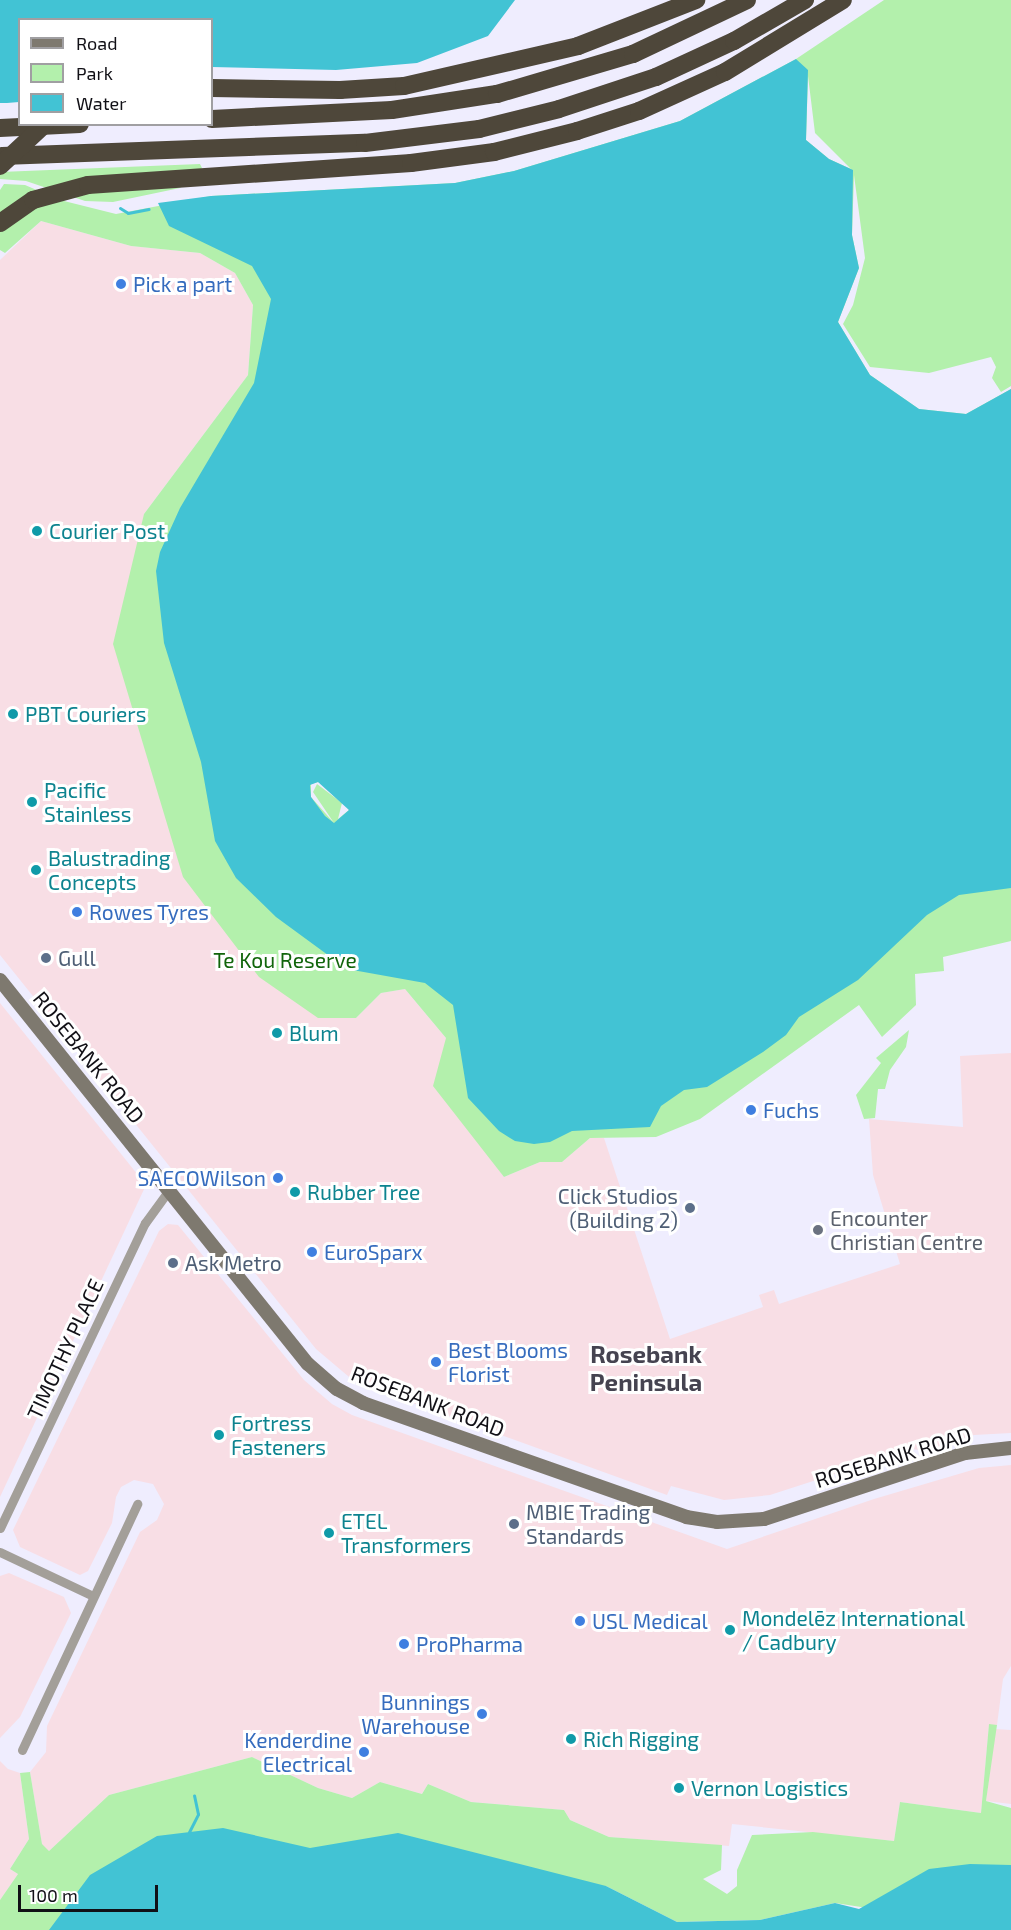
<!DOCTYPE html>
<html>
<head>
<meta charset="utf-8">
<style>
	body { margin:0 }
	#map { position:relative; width:1011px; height:1930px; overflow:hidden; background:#efedfe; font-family:"Exo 2",sans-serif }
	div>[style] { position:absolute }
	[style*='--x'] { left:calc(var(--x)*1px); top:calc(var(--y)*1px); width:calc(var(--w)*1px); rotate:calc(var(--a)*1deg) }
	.industrial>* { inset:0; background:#f8dee5 }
	.green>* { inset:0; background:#b3f0ac }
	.water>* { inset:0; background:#42c3d4 }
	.stream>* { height:3px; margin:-1.5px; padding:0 1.5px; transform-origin:1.5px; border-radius:1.5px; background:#42c3d4 }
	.street>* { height:9px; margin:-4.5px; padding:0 4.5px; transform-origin:4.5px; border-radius:4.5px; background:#a39f99 }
	.secondary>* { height:14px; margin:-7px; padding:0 7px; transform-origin:7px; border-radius:7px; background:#7e796f }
	.highway>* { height:18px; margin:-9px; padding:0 9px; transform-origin:9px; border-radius:9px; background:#4e473a }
	.highway-bridge>* { height:18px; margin:-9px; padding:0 9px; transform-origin:9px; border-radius:9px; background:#4e473a }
	.dots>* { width:16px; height:16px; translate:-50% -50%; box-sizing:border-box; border:3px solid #fff; border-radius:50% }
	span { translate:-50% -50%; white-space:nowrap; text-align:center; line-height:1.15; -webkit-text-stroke:6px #fff; paint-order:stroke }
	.shop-label { font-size:21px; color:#366cbe }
	.left { translate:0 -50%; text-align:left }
	.right { translate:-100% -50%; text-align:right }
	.culture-label { font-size:21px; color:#0d838f }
	.service-label { font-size:21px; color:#4e5e75 }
	.park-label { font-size:21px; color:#11650b }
	.street-label { font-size:21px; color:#111016 }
	.worship-label { font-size:21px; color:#5b616d }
	.quarter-label { font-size:24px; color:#454350; font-weight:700 }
	.legend { position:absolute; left:18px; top:18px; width:195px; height:108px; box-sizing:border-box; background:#fff; border:2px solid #a09fa2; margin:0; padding:8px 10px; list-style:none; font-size:18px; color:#111016 }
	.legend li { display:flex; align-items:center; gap:12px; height:30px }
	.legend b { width:30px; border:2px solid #a09fa2 }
	.scale { position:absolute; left:18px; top:1885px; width:140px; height:27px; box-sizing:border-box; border:3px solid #111016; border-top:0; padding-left:8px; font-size:18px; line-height:21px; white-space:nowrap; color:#111016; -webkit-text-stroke:4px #fff; paint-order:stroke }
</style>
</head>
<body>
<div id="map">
	<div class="industrial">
		<i style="clip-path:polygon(41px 221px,131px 246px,200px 253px,235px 273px,253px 305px,248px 375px,144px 514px,356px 1018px,381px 993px,405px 989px,446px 1038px,489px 1155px,504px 1177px,540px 1162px,562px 1162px,590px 1138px,604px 1138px,670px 1339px,763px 1307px,759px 1295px,774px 1290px,779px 1304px,900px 1264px,873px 1175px,869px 1119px,963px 1127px,960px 1056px,1011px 1053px,1011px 1433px,974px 1435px,926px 1451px,912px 1449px,770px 1495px,724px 1500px,671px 1486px,667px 1495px,355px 1382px,316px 1349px,0 955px,0 260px)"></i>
		<i style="clip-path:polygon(0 1003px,146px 1185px,0 1497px)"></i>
		<i style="clip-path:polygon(168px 1224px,178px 1225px,304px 1380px,332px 1404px,352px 1415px,727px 1549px,874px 1499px,979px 1468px,1011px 1465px,1011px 1666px,1003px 1679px,997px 1725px,989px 1725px,981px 1813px,900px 1802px,894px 1841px,732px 1824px,729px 1846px,609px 1837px,570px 1820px,564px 1810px,471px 1802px,428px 1784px,422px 1794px,380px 1782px,352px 1798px,318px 1788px,252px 1757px,109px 1795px,49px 1851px,42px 1845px,30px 1772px,46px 1752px,47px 1726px,140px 1532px,157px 1520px,164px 1504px,153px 1484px,134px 1480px,121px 1487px,116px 1497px,112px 1523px,88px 1571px,80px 1575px,20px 1547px,13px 1530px,159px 1231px)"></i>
		<i style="clip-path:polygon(9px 1573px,64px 1597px,71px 1613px,20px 1717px,0 1738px,0 1576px)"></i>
		<i style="clip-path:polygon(995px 1729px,1011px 1730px,1011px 1804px,986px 1801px)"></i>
		<i style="clip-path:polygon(0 1761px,8px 1769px,20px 1773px,29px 1839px,10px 1869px,18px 1874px,0 1900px)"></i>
	</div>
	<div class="green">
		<i style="clip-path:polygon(evenodd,884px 0,1011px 0,1011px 386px,1001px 392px,992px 378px,996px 367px,991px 357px,929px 373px,870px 367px,843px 324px,853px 305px,865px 258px,854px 175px,852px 235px,859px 268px,838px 322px,870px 375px,919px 409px,966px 414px,1011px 389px,1011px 941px,943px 957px,944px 971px,915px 974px,916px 1005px,882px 1037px,859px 1005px,700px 1119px,656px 1137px,590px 1138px,562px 1162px,540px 1162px,504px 1177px,433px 1086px,446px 1038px,405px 989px,381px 993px,356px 1018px,318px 1018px,259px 977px,183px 877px,113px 644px,144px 514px,248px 375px,253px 305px,235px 273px,200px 253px,131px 246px,41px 221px,5px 253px,0 250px,0 190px,4px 184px,25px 185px,60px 200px,116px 214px,211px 196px,455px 183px,514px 171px,680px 121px,796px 59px,884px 0,808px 76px,815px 133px,851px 169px,829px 159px,806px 140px,808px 76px,884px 0,318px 782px,328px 788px,344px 802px,349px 810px,338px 819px,342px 803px,317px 784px,313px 792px,334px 823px,311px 797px,311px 784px,318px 782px)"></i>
		<i style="clip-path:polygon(200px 164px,202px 168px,180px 188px,113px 202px,85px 201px,26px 181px,0 179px,0 172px)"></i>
		<i style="clip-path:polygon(909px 1030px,906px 1047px,890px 1070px,885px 1089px,878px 1089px,875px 1118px,864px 1119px,856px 1095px,881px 1063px,876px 1058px)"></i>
		<i style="clip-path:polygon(989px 1724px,997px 1725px,986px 1801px,1011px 1808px,1011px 1930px,835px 1903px,760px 1920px,677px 1922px,606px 1886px,117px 1930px,0 1930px,0 1900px,18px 1874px,10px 1869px,29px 1839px,20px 1773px,30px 1772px,42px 1844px,49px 1851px,109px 1795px,252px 1757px,318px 1788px,352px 1798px,380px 1782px,422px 1794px,428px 1784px,471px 1802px,564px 1810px,570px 1820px,609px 1837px,722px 1845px,721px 1870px,703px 1879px,727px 1894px,737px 1886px,737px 1870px,752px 1835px,813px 1832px,894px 1841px,900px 1802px,981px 1813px)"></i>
	</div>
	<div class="water">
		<i style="clip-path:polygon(0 0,515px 0,488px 36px,417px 63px,336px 70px,212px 67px,212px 20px,20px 20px,19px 102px,7px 103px,0 103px)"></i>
		<i style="clip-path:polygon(evenodd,796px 59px,808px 70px,806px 140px,829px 159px,853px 170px,852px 235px,859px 268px,838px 322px,870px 375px,919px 409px,966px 414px,1011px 389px,1011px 888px,959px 895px,927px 915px,858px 980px,799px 1017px,786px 1035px,763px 1052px,707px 1087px,684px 1090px,661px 1106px,650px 1127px,572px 1131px,550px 1142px,534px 1144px,515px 1141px,499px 1131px,468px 1098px,453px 1005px,425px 983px,347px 969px,276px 917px,236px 878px,215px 841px,201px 762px,164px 643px,156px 571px,160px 552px,180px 508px,254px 383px,271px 299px,252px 266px,169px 226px,158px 203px,211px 196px,455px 183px,514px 171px,680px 121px,796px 59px,318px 782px,349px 810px,334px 823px,325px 816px,311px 797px,310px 785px,318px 782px)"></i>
		<i style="clip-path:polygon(223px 1828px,310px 1848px,398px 1833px,606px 1886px,677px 1922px,760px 1920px,835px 1903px,859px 1909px,929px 1869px,970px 1864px,1011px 1865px,1011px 1930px,49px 1930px,90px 1875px,157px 1836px)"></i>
	</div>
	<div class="stream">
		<i style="--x:120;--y:208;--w:9;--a:32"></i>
		<i style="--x:128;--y:213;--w:21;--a:-11"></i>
		<i style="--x:189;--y:1832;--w:20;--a:-63"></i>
		<i style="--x:198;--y:1814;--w:19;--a:-102"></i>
	</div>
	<div class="street">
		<i style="--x:0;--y:1528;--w:338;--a:-64.6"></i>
		<i style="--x:145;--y:1223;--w:41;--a:-54"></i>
		<i style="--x:0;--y:1552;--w:103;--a:25.3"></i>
		<i style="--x:22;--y:1750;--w:272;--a:-64.9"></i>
	</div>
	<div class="secondary">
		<i style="--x:0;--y:980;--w:492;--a:51.3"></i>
		<i style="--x:308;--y:1364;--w:38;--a:41"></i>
		<i style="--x:337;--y:1389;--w:30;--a:28"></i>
		<i style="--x:363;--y:1403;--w:343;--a:19.4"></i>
		<i style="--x:686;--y:1517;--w:31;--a:9"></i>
		<i style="--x:717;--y:1522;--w:47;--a:-3.7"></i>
		<i style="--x:764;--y:1519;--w:212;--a:-18.2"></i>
		<i style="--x:965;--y:1453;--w:46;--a:-6.2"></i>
	</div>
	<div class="highway">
		<i style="--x:212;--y:88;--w:128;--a:0.9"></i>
		<i style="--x:340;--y:90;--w:64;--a:-3.6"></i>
		<i style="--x:404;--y:86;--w:179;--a:-12.9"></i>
		<i style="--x:578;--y:46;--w:127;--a:-21.3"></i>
		<i style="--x:212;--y:119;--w:180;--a:-2.9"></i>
		<i style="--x:392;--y:110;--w:106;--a:-8.7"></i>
		<i style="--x:497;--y:94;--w:142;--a:-16.4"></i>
		<i style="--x:633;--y:54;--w:126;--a:-25.3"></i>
		<i style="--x:0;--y:128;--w:80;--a:-2.9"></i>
		<i style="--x:2;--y:156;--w:363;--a:-2.1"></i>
		<i style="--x:365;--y:143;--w:115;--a:-7"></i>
		<i style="--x:479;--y:129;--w:82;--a:-14"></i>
		<i style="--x:559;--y:109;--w:102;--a:-18.3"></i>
		<i style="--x:656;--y:77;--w:86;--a:-24.8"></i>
		<i style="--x:734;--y:41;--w:82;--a:-30"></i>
		<i style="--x:0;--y:223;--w:40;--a:-34.9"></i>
		<i style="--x:33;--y:200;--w:57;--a:-15.3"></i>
		<i style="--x:88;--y:185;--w:324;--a:-3.9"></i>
		<i style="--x:411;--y:163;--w:84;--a:-7.5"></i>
		<i style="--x:494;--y:152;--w:86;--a:-14.2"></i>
		<i style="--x:577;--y:131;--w:65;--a:-17.9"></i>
		<i style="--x:639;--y:111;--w:94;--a:-24.4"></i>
		<i style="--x:725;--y:72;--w:138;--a:-31.4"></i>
	</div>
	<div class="highway-bridge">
		<i style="--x:0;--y:166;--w:62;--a:-43"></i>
	</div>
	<div class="dots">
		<i style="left:121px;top:284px;background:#3f7fe0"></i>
		<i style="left:37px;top:531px;background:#0f9aa8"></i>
		<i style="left:13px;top:714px;background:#0f9aa8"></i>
		<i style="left:32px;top:802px;background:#0f9aa8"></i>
		<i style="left:36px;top:870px;background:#0f9aa8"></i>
		<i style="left:77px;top:912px;background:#3f7fe0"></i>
		<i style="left:46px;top:958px;background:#5c6f8a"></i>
		<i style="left:277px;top:1033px;background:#0f9aa8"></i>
		<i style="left:751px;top:1110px;background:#3f7fe0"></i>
		<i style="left:278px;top:1178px;background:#3f7fe0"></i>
		<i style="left:295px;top:1192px;background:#0f9aa8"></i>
		<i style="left:690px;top:1208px;background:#5c6f8a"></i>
		<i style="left:818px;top:1230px;background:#6b7280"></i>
		<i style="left:312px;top:1252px;background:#3f7fe0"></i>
		<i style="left:173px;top:1263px;background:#5c6f8a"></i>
		<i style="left:436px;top:1362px;background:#3f7fe0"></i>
		<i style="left:219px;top:1435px;background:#0f9aa8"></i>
		<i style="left:514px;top:1524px;background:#5c6f8a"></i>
		<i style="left:329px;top:1533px;background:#0f9aa8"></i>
		<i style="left:580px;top:1621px;background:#3f7fe0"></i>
		<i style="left:730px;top:1630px;background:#0f9aa8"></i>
		<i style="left:404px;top:1644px;background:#3f7fe0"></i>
		<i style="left:482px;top:1714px;background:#3f7fe0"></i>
		<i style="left:571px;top:1739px;background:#0f9aa8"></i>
		<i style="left:364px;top:1752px;background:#3f7fe0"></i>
		<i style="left:679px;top:1788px;background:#0f9aa8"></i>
	</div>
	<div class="shop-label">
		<span class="left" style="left:133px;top:284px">Pick a part</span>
		<span class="left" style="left:89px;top:912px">Rowes Tyres</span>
		<span class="left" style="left:763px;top:1110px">Fuchs</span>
		<span class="right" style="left:266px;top:1178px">SAECOWilson</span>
		<span class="left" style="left:324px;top:1252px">EuroSparx</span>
		<span class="left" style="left:448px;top:1362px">Best Blooms<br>Florist</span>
		<span class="left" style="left:592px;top:1621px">USL Medical</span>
		<span class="left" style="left:416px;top:1644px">ProPharma</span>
		<span class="right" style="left:470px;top:1714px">Bunnings<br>Warehouse</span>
		<span class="right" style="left:352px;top:1752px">Kenderdine<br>Electrical</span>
	</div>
	<div class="culture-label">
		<span class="left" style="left:49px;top:531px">Courier Post</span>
		<span class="left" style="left:25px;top:714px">PBT Couriers</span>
		<span class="left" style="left:44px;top:802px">Pacific<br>Stainless</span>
		<span class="left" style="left:48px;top:870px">Balustrading<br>Concepts</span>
		<span class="left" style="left:289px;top:1033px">Blum</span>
		<span class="left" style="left:307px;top:1192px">Rubber Tree</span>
		<span class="left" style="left:231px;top:1435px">Fortress<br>Fasteners</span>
		<span class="left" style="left:341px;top:1533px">ETEL<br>Transformers</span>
		<span class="left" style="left:742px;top:1630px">Mondelēz International<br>/ Cadbury</span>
		<span class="left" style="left:583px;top:1739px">Rich Rigging</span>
		<span class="left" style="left:691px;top:1788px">Vernon Logistics</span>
	</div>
	<div class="service-label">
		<span class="left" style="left:58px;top:958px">Gull</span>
		<span class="right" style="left:678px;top:1208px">Click Studios<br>(Building 2)</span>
		<span class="left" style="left:185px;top:1263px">Ask Metro</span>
		<span class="left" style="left:526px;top:1524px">MBIE Trading<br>Standards</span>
	</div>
	<div class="park-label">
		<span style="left:285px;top:960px">Te Kou Reserve</span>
	</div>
	<div class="street-label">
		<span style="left:89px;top:1057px;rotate:51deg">ROSEBANK ROAD</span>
		<span style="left:65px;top:1349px;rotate:-65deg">TIMOTHY PLACE</span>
		<span style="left:428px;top:1401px;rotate:21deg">ROSEBANK ROAD</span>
		<span style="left:893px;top:1457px;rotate:-17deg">ROSEBANK ROAD</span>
	</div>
	<div class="worship-label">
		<span class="left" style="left:830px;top:1230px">Encounter<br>Christian Centre</span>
	</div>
	<div class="quarter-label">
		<span style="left:646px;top:1368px">Rosebank<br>Peninsula</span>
	</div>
	<ul class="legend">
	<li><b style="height:8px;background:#7e796f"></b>Road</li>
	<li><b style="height:16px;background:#b3f0ac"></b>Park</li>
	<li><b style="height:16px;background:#42c3d4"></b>Water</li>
	</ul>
	<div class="scale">100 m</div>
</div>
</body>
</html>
